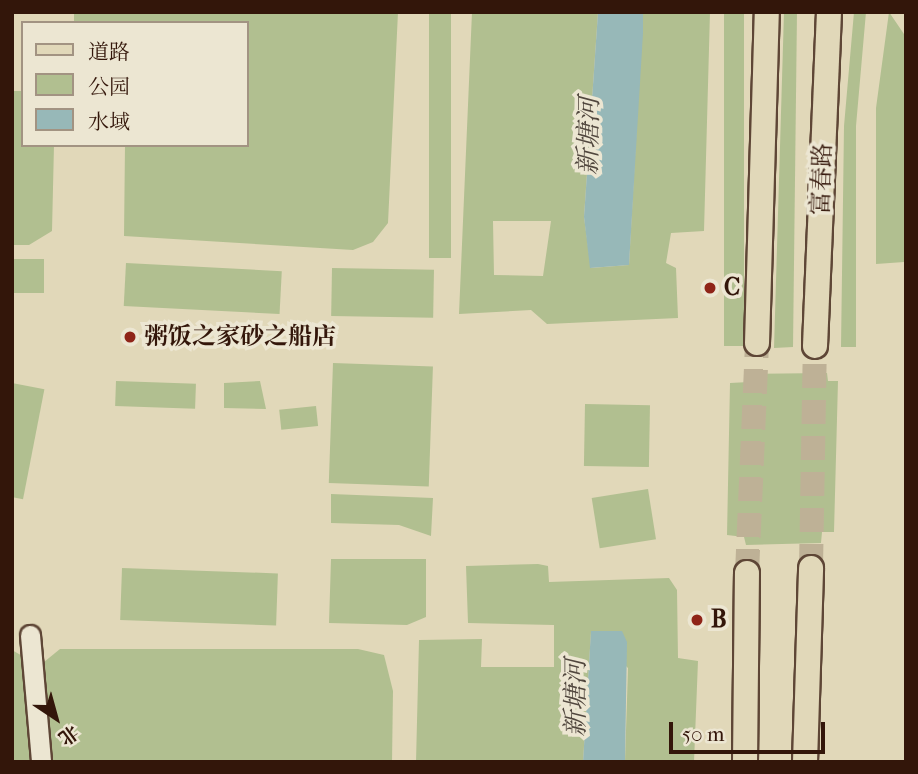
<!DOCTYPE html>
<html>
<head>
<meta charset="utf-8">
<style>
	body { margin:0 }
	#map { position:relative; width:918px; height:774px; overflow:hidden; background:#e1d8b9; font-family:"IM FELL French Canon","Noto Serif SC",serif }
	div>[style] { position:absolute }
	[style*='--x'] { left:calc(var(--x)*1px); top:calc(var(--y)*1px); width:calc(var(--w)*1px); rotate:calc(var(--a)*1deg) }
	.green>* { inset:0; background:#b1bf90; transform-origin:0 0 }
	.water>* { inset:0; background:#97b8b8 }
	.major-tunnel>* { height:24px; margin-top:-12px; transform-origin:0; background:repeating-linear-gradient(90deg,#beb196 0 24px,transparent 0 36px) }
	.roads { filter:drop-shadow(2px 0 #5e4636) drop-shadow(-2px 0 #5e4636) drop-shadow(0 2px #5e4636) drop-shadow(0 -2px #5e4636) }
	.minor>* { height:19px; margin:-9.5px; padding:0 9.5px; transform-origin:9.5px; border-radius:9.5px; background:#ece6d2 }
	.major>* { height:24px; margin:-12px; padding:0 12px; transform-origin:12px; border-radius:12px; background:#e1d8b9 }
	.dots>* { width:19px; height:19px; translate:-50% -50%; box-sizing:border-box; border:4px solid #ece6d2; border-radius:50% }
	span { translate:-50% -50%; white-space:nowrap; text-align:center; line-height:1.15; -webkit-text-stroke:7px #ece6d2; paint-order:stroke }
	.street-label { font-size:24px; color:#33160a }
	.poi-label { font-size:24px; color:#33160a; font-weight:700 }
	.left { translate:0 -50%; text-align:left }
	.water-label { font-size:26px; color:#51473e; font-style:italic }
	.frame { position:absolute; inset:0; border:14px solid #33160a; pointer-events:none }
	.legend { position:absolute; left:21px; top:21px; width:228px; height:126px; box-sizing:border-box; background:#ece6d2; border:2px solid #a29382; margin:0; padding:9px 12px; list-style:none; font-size:21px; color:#33160a }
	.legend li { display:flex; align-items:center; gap:14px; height:35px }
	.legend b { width:35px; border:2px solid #a29382 }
	.north { position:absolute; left:21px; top:683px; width:70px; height:70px; -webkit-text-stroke:5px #ece6d2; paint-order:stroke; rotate:144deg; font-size:19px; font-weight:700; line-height:28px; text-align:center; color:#33160a }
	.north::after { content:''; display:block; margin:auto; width:24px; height:32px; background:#33160a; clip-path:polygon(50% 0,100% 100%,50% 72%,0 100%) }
	.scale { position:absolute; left:669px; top:722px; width:156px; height:32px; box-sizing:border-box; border:4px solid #33160a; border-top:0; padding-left:9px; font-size:21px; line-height:24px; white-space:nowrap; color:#33160a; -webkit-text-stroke:5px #ece6d2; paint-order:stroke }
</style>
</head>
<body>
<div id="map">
	<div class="green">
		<i style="clip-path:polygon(74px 12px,398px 12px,388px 223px,373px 242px,353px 250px,124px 236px,125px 145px,247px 145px,247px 23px,74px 23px)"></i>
		<i style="left:429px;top:12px;width:22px;height:246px"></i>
		<i style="clip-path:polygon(evenodd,472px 12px,598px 12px,584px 217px,591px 268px,629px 265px,643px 12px,710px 12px,704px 231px,671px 233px,666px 263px,676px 268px,678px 318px,547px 324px,531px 310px,459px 314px,472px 12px,493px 221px,551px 221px,543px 276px,494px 275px,493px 221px)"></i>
		<i style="left:724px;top:12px;width:20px;height:334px"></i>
		<i style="clip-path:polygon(784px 12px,797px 12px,793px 347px,774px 348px)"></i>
		<i style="clip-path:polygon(854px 12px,866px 12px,856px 126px,856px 347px,841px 347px,844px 126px)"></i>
		<i style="clip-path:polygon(889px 12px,906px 37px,906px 268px,904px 262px,876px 264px,876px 108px)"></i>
		<i style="clip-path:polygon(12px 91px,23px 91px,23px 145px,54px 145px,52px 231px,29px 245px,12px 245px)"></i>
		<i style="left:12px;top:259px;width:32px;height:34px"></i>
		<i style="left:126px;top:263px;width:156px;height:43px;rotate:3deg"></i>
		<i style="left:332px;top:268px;width:102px;height:48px;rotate:1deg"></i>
		<i style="left:333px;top:363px;width:100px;height:120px;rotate:2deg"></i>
		<i style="clip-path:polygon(827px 373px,828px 381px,838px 381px,834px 532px,822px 532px,821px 543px,746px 545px,744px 537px,727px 535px,730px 383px,749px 382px,750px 374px)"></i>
		<i style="left:116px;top:381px;width:80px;height:25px;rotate:2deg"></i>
		<i style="clip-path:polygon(260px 381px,266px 409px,224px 408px,224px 383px)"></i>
		<i style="left:12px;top:383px;width:33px;height:112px;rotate:11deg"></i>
		<i style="left:585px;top:404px;width:65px;height:62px;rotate:1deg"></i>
		<i style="left:316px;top:406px;width:20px;height:37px;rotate:84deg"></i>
		<i style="left:648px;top:489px;width:51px;height:57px;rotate:81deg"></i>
		<i style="clip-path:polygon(331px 494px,433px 498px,431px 536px,399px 525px,331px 523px)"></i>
		<i style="clip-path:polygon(331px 559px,426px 559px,426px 617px,407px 625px,329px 623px)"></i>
		<i style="clip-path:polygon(538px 564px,548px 566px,549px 582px,669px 578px,677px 590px,678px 658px,698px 661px,694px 762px,625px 762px,628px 668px,591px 632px,583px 762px,416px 762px,419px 640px,482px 639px,481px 667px,554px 667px,554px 625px,468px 623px,466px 566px)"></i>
		<i style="left:122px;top:568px;width:156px;height:52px;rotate:2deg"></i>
		<i style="clip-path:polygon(60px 649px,358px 649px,384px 655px,393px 691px,392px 762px,49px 762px,33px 671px)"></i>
		<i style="clip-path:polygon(12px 650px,24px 657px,32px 762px,12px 762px)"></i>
	</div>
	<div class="water">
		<i style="clip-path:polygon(598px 12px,643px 12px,643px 33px,629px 265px,590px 268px,584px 217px)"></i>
		<i style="clip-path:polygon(591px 631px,622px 631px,627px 642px,625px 762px,583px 762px)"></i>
	</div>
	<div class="major-tunnel">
		<i style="--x:811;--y:568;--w:222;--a:-89"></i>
		<i style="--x:747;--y:573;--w:230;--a:-87.5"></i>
	</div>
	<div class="roads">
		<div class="minor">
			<i style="--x:30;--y:635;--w:127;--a:85"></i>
		</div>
		<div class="major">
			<i style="--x:757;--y:343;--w:331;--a:-88.3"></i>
			<i style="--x:815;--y:346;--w:334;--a:-87.6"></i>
			<i style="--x:745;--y:762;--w:189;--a:-89.4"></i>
			<i style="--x:805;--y:762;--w:194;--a:-88.2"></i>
		</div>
	</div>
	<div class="dots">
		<i style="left:710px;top:288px;background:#8f2418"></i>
		<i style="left:130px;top:337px;background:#8f2418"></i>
		<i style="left:697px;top:620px;background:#8f2418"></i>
	</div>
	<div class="street-label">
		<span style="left:822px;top:179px;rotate:-88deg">富春路</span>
	</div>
	<div class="poi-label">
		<span class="left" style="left:724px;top:288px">C</span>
		<span class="left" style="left:144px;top:337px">粥饭之家砂之船店</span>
		<span class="left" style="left:711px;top:620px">B</span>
	</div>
	<div class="water-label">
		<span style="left:589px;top:136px;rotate:-89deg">新塘河</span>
		<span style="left:576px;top:698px;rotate:-90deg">新塘河</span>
	</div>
	<div class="frame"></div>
	<ul class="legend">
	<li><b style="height:9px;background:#e1d8b9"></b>道路</li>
	<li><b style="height:19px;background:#b1bf90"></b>公园</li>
	<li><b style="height:19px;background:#97b8b8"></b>水域</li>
	</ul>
	<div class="north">北</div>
	<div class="scale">50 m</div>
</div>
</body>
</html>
